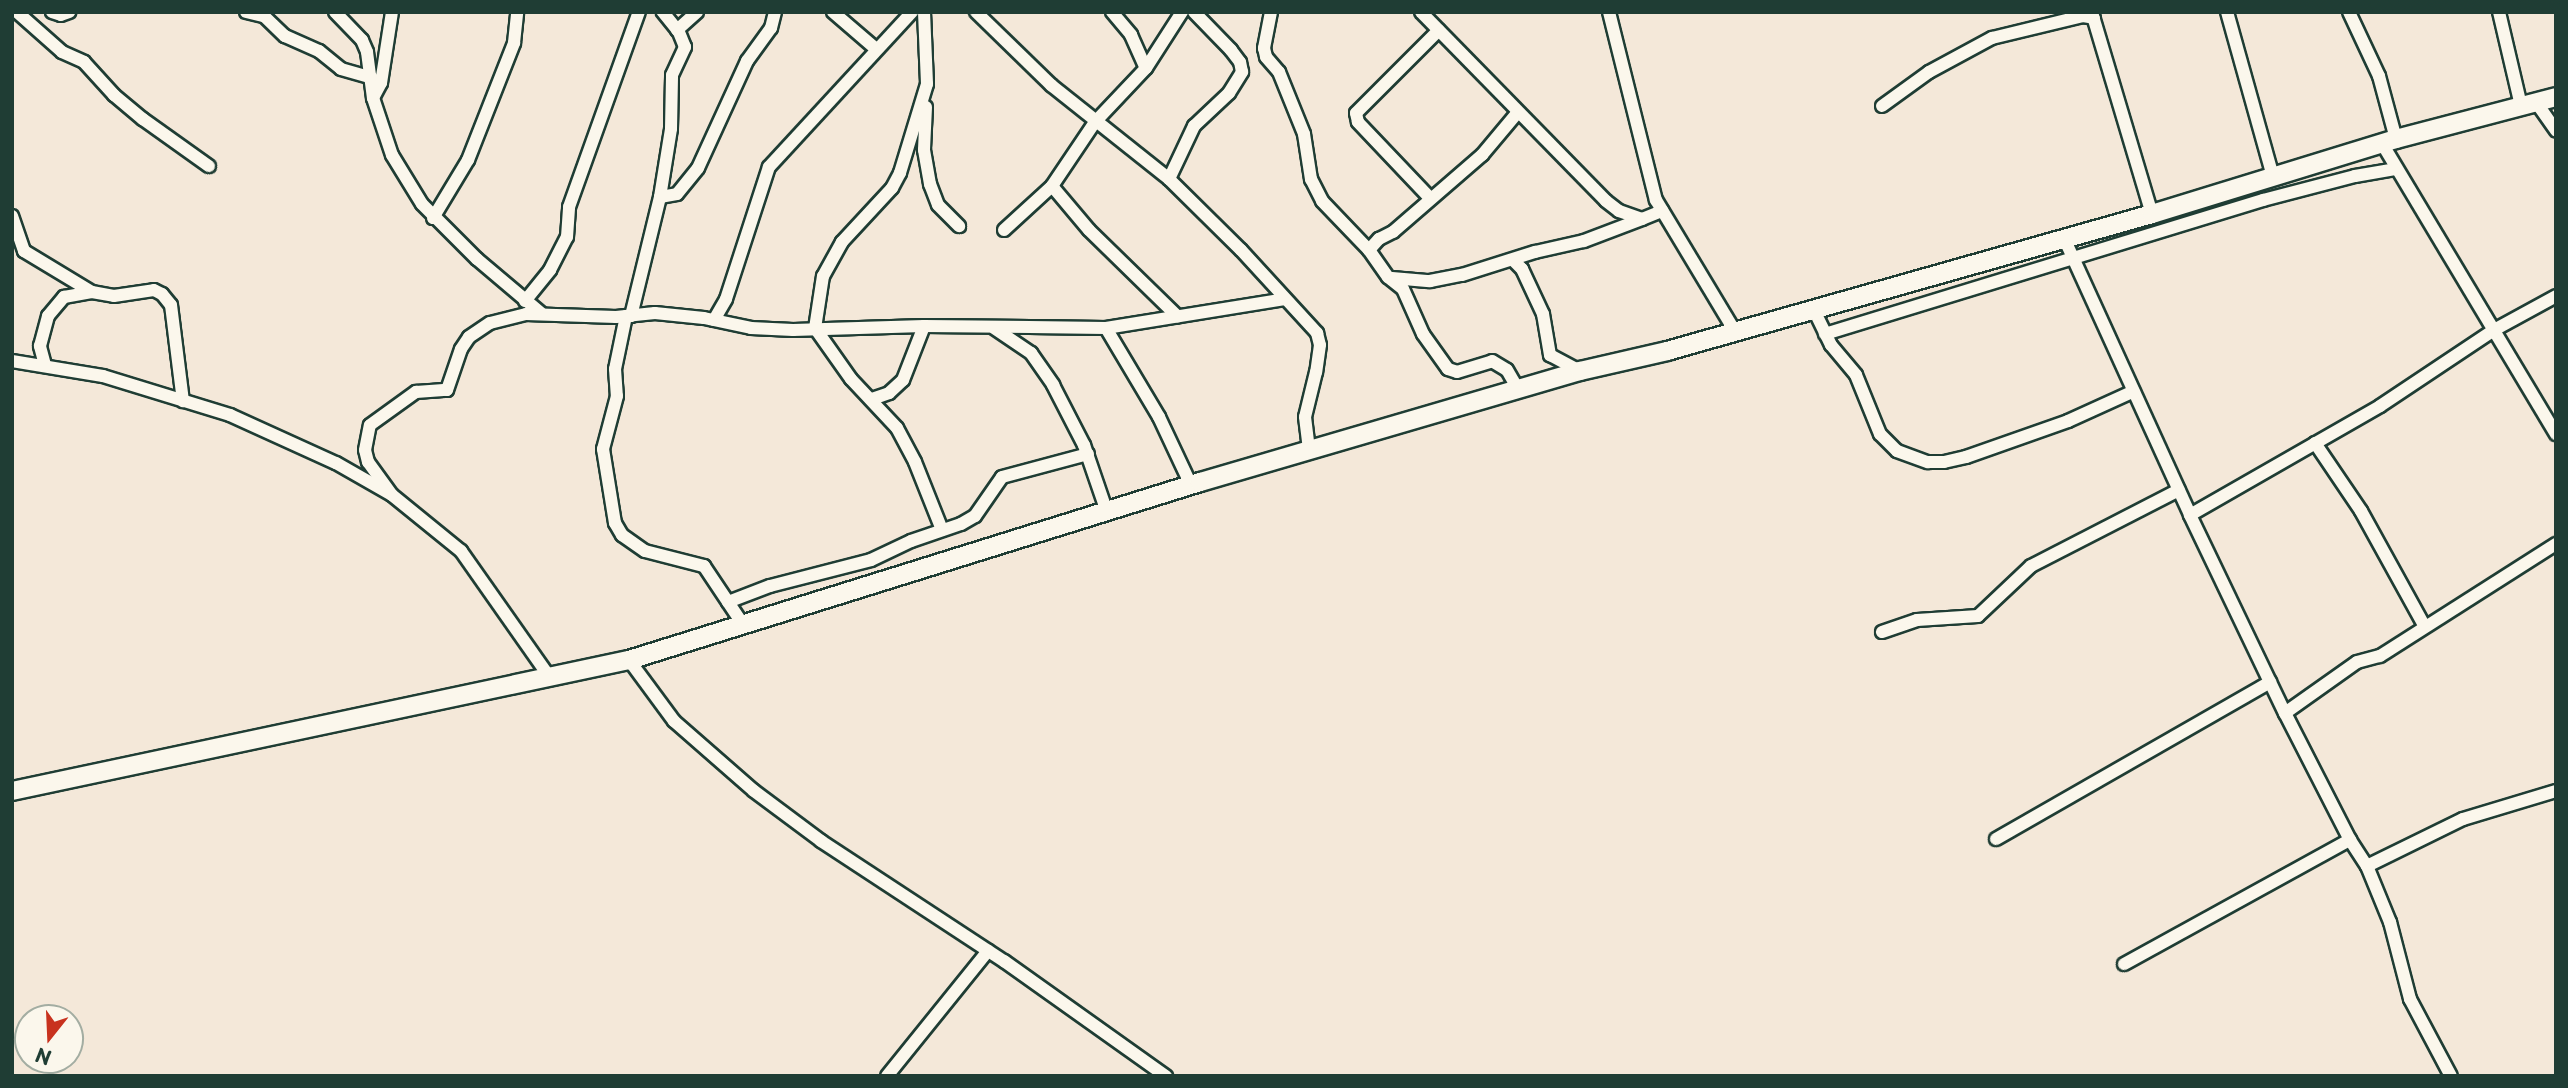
<!DOCTYPE html>
<html>
<head>
<meta charset="utf-8">
<style>
	body { margin:0 }
	#map { position:relative; width:2568px; height:1088px; overflow:hidden; background:#f4e8d9; font-family:"Playpen Sans",sans-serif }
	div>[style] { position:absolute }
	[style*='--x'] { left:calc(var(--x)*1px); top:calc(var(--y)*1px); width:calc(var(--w)*1px); rotate:calc(var(--a)*1deg) }
	.roads { filter:drop-shadow(2px 0 #1f3d34) drop-shadow(-2px 0 #1f3d34) drop-shadow(0 2px #1f3d34) drop-shadow(0 -2px #1f3d34) }
	.street>* { height:12px; margin:-6px; padding:0 6px; transform-origin:6px; border-radius:6px; background:#fbf7ec }
	.secondary>* { height:18px; margin:-9px; padding:0 9px; transform-origin:9px; border-radius:9px; background:#fbf7ec }
	span { translate:-50% -50%; white-space:nowrap; text-align:center; line-height:1.15; -webkit-text-stroke:5px #fbf7ec; paint-order:stroke }
	.frame { position:absolute; inset:0; border:14px solid #1f3d34; pointer-events:none }
	.north { position:absolute; left:14px; top:1004px; width:70px; height:70px; box-sizing:border-box; background:#fbf7ec; border:2px solid #a3ada2; border-radius:50%; rotate:198deg; font-size:19px; font-weight:700; line-height:28px; text-align:center; color:#1f3d34 }
	.north::after { content:''; display:block; margin:auto; width:24px; height:32px; background:#c8321e; clip-path:polygon(50% 0,100% 100%,50% 72%,0 100%) }
</style>
</head>
<body>
<div id="map">
	<div class="roads">
		<div class="street">
			<i style="--x:17;--y:12;--w:60;--a:41.6"></i>
			<i style="--x:62;--y:52;--w:24;--a:24"></i>
			<i style="--x:84;--y:62;--w:45;--a:47.7"></i>
			<i style="--x:114;--y:95;--w:38;--a:40"></i>
			<i style="--x:143;--y:119;--w:81;--a:35.5"></i>
			<i style="--x:52;--y:12;--w:9;--a:18"></i>
			<i style="--x:61;--y:15;--w:9;--a:-21"></i>
			<i style="--x:246;--y:12;--w:18;--a:13"></i>
			<i style="--x:264;--y:16;--w:29;--a:44"></i>
			<i style="--x:285;--y:36;--w:37;--a:24"></i>
			<i style="--x:319;--y:51;--w:28;--a:39"></i>
			<i style="--x:341;--y:69;--w:32;--a:16"></i>
			<i style="--x:335;--y:12;--w:39;--a:46"></i>
			<i style="--x:362;--y:40;--w:13;--a:67"></i>
			<i style="--x:367;--y:52;--w:46;--a:82.6"></i>
			<i style="--x:373;--y:98;--w:60;--a:71.6"></i>
			<i style="--x:392;--y:155;--w:57;--a:58.5"></i>
			<i style="--x:422;--y:204;--w:78;--a:45"></i>
			<i style="--x:477;--y:259;--w:85;--a:40.2"></i>
			<i style="--x:833;--y:12;--w:57;--a:40.7"></i>
			<i style="--x:924;--y:12;--w:72;--a:87.6"></i>
			<i style="--x:927;--y:84;--w:93;--a:106.9"></i>
			<i style="--x:900;--y:173;--w:17;--a:118"></i>
			<i style="--x:892;--y:188;--w:74;--a:132.8"></i>
			<i style="--x:842;--y:242;--w:39;--a:119"></i>
			<i style="--x:823;--y:276;--w:53;--a:98.7"></i>
			<i style="--x:815;--y:328;--w:62;--a:54.8"></i>
			<i style="--x:851;--y:379;--w:67;--a:46.8"></i>
			<i style="--x:897;--y:428;--w:38;--a:62"></i>
			<i style="--x:915;--y:462;--w:73;--a:68.3"></i>
			<i style="--x:976;--y:12;--w:105;--a:44.2"></i>
			<i style="--x:1051;--y:85;--w:151;--a:38.5"></i>
			<i style="--x:1169;--y:179;--w:101;--a:44.6"></i>
			<i style="--x:1241;--y:250;--w:113;--a:47.5"></i>
			<i style="--x:1317;--y:333;--w:12;--a:76"></i>
			<i style="--x:1320;--y:345;--w:27;--a:98"></i>
			<i style="--x:1316;--y:372;--w:46;--a:103.7"></i>
			<i style="--x:1305;--y:417;--w:34;--a:83"></i>
			<i style="--x:1112;--y:12;--w:30;--a:50"></i>
			<i style="--x:1131;--y:35;--w:36;--a:66"></i>
			<i style="--x:1146;--y:68;--w:74;--a:133.4"></i>
			<i style="--x:1095;--y:122;--w:77;--a:123.9"></i>
			<i style="--x:1052;--y:186;--w:57;--a:49.9"></i>
			<i style="--x:1089;--y:230;--w:124;--a:44.3"></i>
			<i style="--x:1271;--y:12;--w:37;--a:101"></i>
			<i style="--x:1264;--y:48;--w:9;--a:77"></i>
			<i style="--x:1266;--y:57;--w:20;--a:49"></i>
			<i style="--x:1279;--y:72;--w:67;--a:68"></i>
			<i style="--x:1304;--y:134;--w:46;--a:81.2"></i>
			<i style="--x:1311;--y:179;--w:25;--a:63"></i>
			<i style="--x:1322;--y:201;--w:68;--a:46.2"></i>
			<i style="--x:1369;--y:250;--w:33;--a:55"></i>
			<i style="--x:1388;--y:277;--w:19;--a:39"></i>
			<i style="--x:1403;--y:289;--w:49;--a:66"></i>
			<i style="--x:1423;--y:334;--w:43;--a:54.5"></i>
			<i style="--x:1448;--y:369;--w:9;--a:18"></i>
			<i style="--x:1457;--y:372;--w:37;--a:-17"></i>
			<i style="--x:1492;--y:361;--w:17;--a:31"></i>
			<i style="--x:1507;--y:370;--w:24;--a:60"></i>
			<i style="--x:1421;--y:12;--w:264;--a:45.6"></i>
			<i style="--x:1606;--y:201;--w:16;--a:38"></i>
			<i style="--x:1619;--y:211;--w:24;--a:19"></i>
			<i style="--x:1642;--y:219;--w:22;--a:-22"></i>
			<i style="--x:1609;--y:12;--w:194;--a:76"></i>
			<i style="--x:1656;--y:200;--w:152;--a:59"></i>
			<i style="--x:2227;--y:12;--w:171;--a:74.4"></i>
			<i style="--x:2349;--y:12;--w:71;--a:64.9"></i>
			<i style="--x:2379;--y:76;--w:65;--a:74.9"></i>
			<i style="--x:2499;--y:12;--w:97;--a:76.8"></i>
			<i style="--x:2092;--y:13;--w:210;--a:73.4"></i>
			<i style="--x:677;--y:30;--w:27;--a:-42"></i>
			<i style="--x:1146;--y:68;--w:67;--a:-57.3"></i>
			<i style="--x:373;--y:98;--w:17;--a:-62"></i>
			<i style="--x:381;--y:83;--w:72;--a:-81.2"></i>
			<i style="--x:2536;--y:102;--w:35;--a:55"></i>
			<i style="--x:1882;--y:106;--w:58;--a:-35.9"></i>
			<i style="--x:1929;--y:72;--w:72;--a:-28.4"></i>
			<i style="--x:1992;--y:38;--w:94;--a:-13.6"></i>
			<i style="--x:2083;--y:16;--w:11;--a:10"></i>
			<i style="--x:926;--y:107;--w:43;--a:92.7"></i>
			<i style="--x:924;--y:150;--w:35;--a:80"></i>
			<i style="--x:930;--y:184;--w:22;--a:69"></i>
			<i style="--x:938;--y:205;--w:30;--a:45"></i>
			<i style="--x:2383;--y:145;--w:337;--a:59.1"></i>
			<i style="--x:1169;--y:179;--w:59;--a:-64.7"></i>
			<i style="--x:1194;--y:126;--w:48;--a:-43.3"></i>
			<i style="--x:1229;--y:93;--w:25;--a:-58"></i>
			<i style="--x:1242;--y:72;--w:10;--a:-101"></i>
			<i style="--x:1240;--y:62;--w:15;--a:-127"></i>
			<i style="--x:1231;--y:50;--w:53;--a:-134.2"></i>
			<i style="--x:660;--y:197;--w:17;--a:-10"></i>
			<i style="--x:677;--y:194;--w:33;--a:-51"></i>
			<i style="--x:698;--y:168;--w:118;--a:-65.4"></i>
			<i style="--x:747;--y:61;--w:41;--a:-54"></i>
			<i style="--x:771;--y:28;--w:16;--a:-76"></i>
			<i style="--x:1430;--y:198;--w:105;--a:-133.5"></i>
			<i style="--x:1358;--y:122;--w:9;--a:-103"></i>
			<i style="--x:1356;--y:113;--w:117;--a:-45"></i>
			<i style="--x:12;--y:216;--w:37;--a:71"></i>
			<i style="--x:24;--y:251;--w:79;--a:31.1"></i>
			<i style="--x:92;--y:292;--w:22;--a:10"></i>
			<i style="--x:114;--y:296;--w:40;--a:-8.5"></i>
			<i style="--x:154;--y:290;--w:9;--a:27"></i>
			<i style="--x:162;--y:294;--w:14;--a:51"></i>
			<i style="--x:171;--y:305;--w:97;--a:82.9"></i>
			<i style="--x:433;--y:218;--w:68;--a:-58.9"></i>
			<i style="--x:468;--y:160;--w:126;--a:-68.5"></i>
			<i style="--x:514;--y:43;--w:31;--a:-84"></i>
			<i style="--x:1004;--y:230;--w:65;--a:-42.5"></i>
			<i style="--x:2064;--y:238;--w:304;--a:65.5"></i>
			<i style="--x:2190;--y:515;--w:220;--a:64.4"></i>
			<i style="--x:2285;--y:713;--w:143;--a:62.9"></i>
			<i style="--x:2350;--y:840;--w:31;--a:57"></i>
			<i style="--x:2367;--y:866;--w:61;--a:67.7"></i>
			<i style="--x:2390;--y:922;--w:80;--a:75.4"></i>
			<i style="--x:2410;--y:999;--w:87;--a:62"></i>
			<i style="--x:1369;--y:250;--w:15;--a:-48"></i>
			<i style="--x:1379;--y:239;--w:16;--a:-27"></i>
			<i style="--x:1393;--y:232;--w:118;--a:-40.9"></i>
			<i style="--x:1482;--y:155;--w:56;--a:-50.1"></i>
			<i style="--x:1513;--y:260;--w:13;--a:45"></i>
			<i style="--x:1522;--y:269;--w:50;--a:65"></i>
			<i style="--x:1543;--y:314;--w:42;--a:80.3"></i>
			<i style="--x:1550;--y:355;--w:34;--a:28"></i>
			<i style="--x:1392;--y:278;--w:38;--a:5"></i>
			<i style="--x:1430;--y:281;--w:33;--a:-11"></i>
			<i style="--x:1462;--y:275;--w:77;--a:-17.5"></i>
			<i style="--x:1535;--y:252;--w:50;--a:-12.7"></i>
			<i style="--x:1584;--y:241;--w:62;--a:-20.8"></i>
			<i style="--x:525;--y:301;--w:40;--a:-51"></i>
			<i style="--x:550;--y:270;--w:37;--a:-63"></i>
			<i style="--x:567;--y:237;--w:30;--a:-86"></i>
			<i style="--x:569;--y:207;--w:207;--a:-70.3"></i>
			<i style="--x:1813;--y:308;--w:41;--a:64.1"></i>
			<i style="--x:1831;--y:345;--w:39;--a:50"></i>
			<i style="--x:1856;--y:375;--w:64;--a:67.9"></i>
			<i style="--x:1880;--y:434;--w:24;--a:45"></i>
			<i style="--x:1897;--y:451;--w:33;--a:20"></i>
			<i style="--x:1928;--y:462;--w:16;--a:0"></i>
			<i style="--x:1944;--y:462;--w:23;--a:-13"></i>
			<i style="--x:1966;--y:457;--w:108;--a:-19.4"></i>
			<i style="--x:2068;--y:421;--w:72;--a:-24.4"></i>
			<i style="--x:626;--y:316;--w:54;--a:101.7"></i>
			<i style="--x:615;--y:369;--w:27;--a:86"></i>
			<i style="--x:617;--y:396;--w:55;--a:104.8"></i>
			<i style="--x:603;--y:449;--w:75;--a:80.8"></i>
			<i style="--x:615;--y:523;--w:14;--a:60"></i>
			<i style="--x:622;--y:535;--w:28;--a:35"></i>
			<i style="--x:645;--y:551;--w:61;--a:14.3"></i>
			<i style="--x:704;--y:566;--w:72;--a:56.3"></i>
			<i style="--x:631;--y:316;--w:122;--a:-76.3"></i>
			<i style="--x:660;--y:197;--w:69;--a:-80.8"></i>
			<i style="--x:671;--y:129;--w:54;--a:-88.9"></i>
			<i style="--x:672;--y:75;--w:31;--a:-65"></i>
			<i style="--x:685;--y:47;--w:16;--a:-112"></i>
			<i style="--x:679;--y:32;--w:26;--a:-129"></i>
			<i style="--x:714;--y:320;--w:24;--a:-60"></i>
			<i style="--x:726;--y:299;--w:139;--a:-72"></i>
			<i style="--x:769;--y:167;--w:211;--a:-47.3"></i>
			<i style="--x:994;--y:328;--w:45;--a:34"></i>
			<i style="--x:1031;--y:353;--w:39;--a:55"></i>
			<i style="--x:1053;--y:385;--w:68;--a:62.7"></i>
			<i style="--x:1084;--y:445;--w:71;--a:71.1"></i>
			<i style="--x:1106;--y:328;--w:104;--a:59.2"></i>
			<i style="--x:1159;--y:417;--w:75;--a:64.8"></i>
			<i style="--x:1825;--y:334;--w:458;--a:-17"></i>
			<i style="--x:2263;--y:200;--w:95;--a:-14.6"></i>
			<i style="--x:2355;--y:176;--w:42;--a:-9.7"></i>
			<i style="--x:12;--y:361;--w:92;--a:9.4"></i>
			<i style="--x:103;--y:376;--w:133;--a:17.1"></i>
			<i style="--x:230;--y:415;--w:116;--a:24.4"></i>
			<i style="--x:336;--y:463;--w:64;--a:29.7"></i>
			<i style="--x:392;--y:495;--w:89;--a:39.1"></i>
			<i style="--x:461;--y:551;--w:151;--a:54.9"></i>
			<i style="--x:45;--y:365;--w:20;--a:-105"></i>
			<i style="--x:40;--y:346;--w:31;--a:-75"></i>
			<i style="--x:48;--y:316;--w:25;--a:-50"></i>
			<i style="--x:64;--y:297;--w:28;--a:-10"></i>
			<i style="--x:872;--y:399;--w:18;--a:-19"></i>
			<i style="--x:889;--y:393;--w:19;--a:-43"></i>
			<i style="--x:903;--y:380;--w:58;--a:-68.7"></i>
			<i style="--x:2315;--y:443;--w:82;--a:55.9"></i>
			<i style="--x:2361;--y:511;--w:132;--a:61.1"></i>
			<i style="--x:392;--y:495;--w:41;--a:-126"></i>
			<i style="--x:368;--y:462;--w:12;--a:-104"></i>
			<i style="--x:365;--y:450;--w:25;--a:-79"></i>
			<i style="--x:370;--y:425;--w:57;--a:-35.7"></i>
			<i style="--x:416;--y:392;--w:31;--a:-4"></i>
			<i style="--x:447;--y:390;--w:43;--a:-71.1"></i>
			<i style="--x:461;--y:349;--w:14;--a:-56"></i>
			<i style="--x:469;--y:337;--w:25;--a:-34"></i>
			<i style="--x:490;--y:323;--w:37;--a:-14"></i>
			<i style="--x:526;--y:314;--w:90;--a:1.9"></i>
			<i style="--x:616;--y:317;--w:39;--a:-6"></i>
			<i style="--x:655;--y:313;--w:49;--a:5.8"></i>
			<i style="--x:704;--y:318;--w:48;--a:12"></i>
			<i style="--x:751;--y:328;--w:42;--a:2.7"></i>
			<i style="--x:793;--y:330;--w:131;--a:-1.7"></i>
			<i style="--x:924;--y:326;--w:182;--a:0.6"></i>
			<i style="--x:1106;--y:328;--w:181;--a:-9.2"></i>
			<i style="--x:2190;--y:515;--w:219;--a:-29.8"></i>
			<i style="--x:2380;--y:406;--w:137;--a:-33.7"></i>
			<i style="--x:2494;--y:330;--w:71;--a:-28.7"></i>
			<i style="--x:728;--y:602;--w:45;--a:-20.9"></i>
			<i style="--x:770;--y:586;--w:104;--a:-14.4"></i>
			<i style="--x:871;--y:560;--w:44;--a:-25.4"></i>
			<i style="--x:911;--y:541;--w:53;--a:-18.8"></i>
			<i style="--x:961;--y:524;--w:16;--a:-30"></i>
			<i style="--x:975;--y:516;--w:47;--a:-55.3"></i>
			<i style="--x:1002;--y:477;--w:89;--a:-15"></i>
			<i style="--x:1882;--y:632;--w:37;--a:-19"></i>
			<i style="--x:1917;--y:620;--w:61;--a:-3.8"></i>
			<i style="--x:1978;--y:616;--w:73;--a:-43.3"></i>
			<i style="--x:2031;--y:566;--w:166;--a:-27.2"></i>
			<i style="--x:629;--y:660;--w:76;--a:53.6"></i>
			<i style="--x:674;--y:721;--w:106;--a:41.2"></i>
			<i style="--x:754;--y:791;--w:84;--a:36.7"></i>
			<i style="--x:821;--y:841;--w:219;--a:33.3"></i>
			<i style="--x:1004;--y:961;--w:199;--a:35.4"></i>
			<i style="--x:2285;--y:713;--w:88;--a:-35.3"></i>
			<i style="--x:2357;--y:662;--w:24;--a:-15"></i>
			<i style="--x:2380;--y:656;--w:209;--a:-32.5"></i>
			<i style="--x:1996;--y:839;--w:316;--a:-29.8"></i>
			<i style="--x:2367;--y:866;--w:107;--a:-26.1"></i>
			<i style="--x:2463;--y:819;--w:97;--a:-16.8"></i>
			<i style="--x:2124;--y:964;--w:258;--a:-28.8"></i>
			<i style="--x:887;--y:1076;--w:161;--a:-51.1"></i>
		</div>
		<div class="secondary">
			<i style="--x:12;--y:791;--w:631;--a:-11.99"></i>
			<i style="--x:629;--y:660;--w:598;--a:-17.31"></i>
			<i style="--x:1200;--y:482;--w:396;--a:-16.3"></i>
			<i style="--x:1580;--y:371;--w:89;--a:-12.9"></i>
			<i style="--x:1667;--y:351;--w:504;--a:-15.77"></i>
			<i style="--x:2152;--y:214;--w:255;--a:-17.1"></i>
			<i style="--x:2396;--y:139;--w:165;--a:-14.7"></i>
		</div>
	</div>
	<div class="frame"></div>
	<div class="north">N</div>
</div>
</body>
</html>
